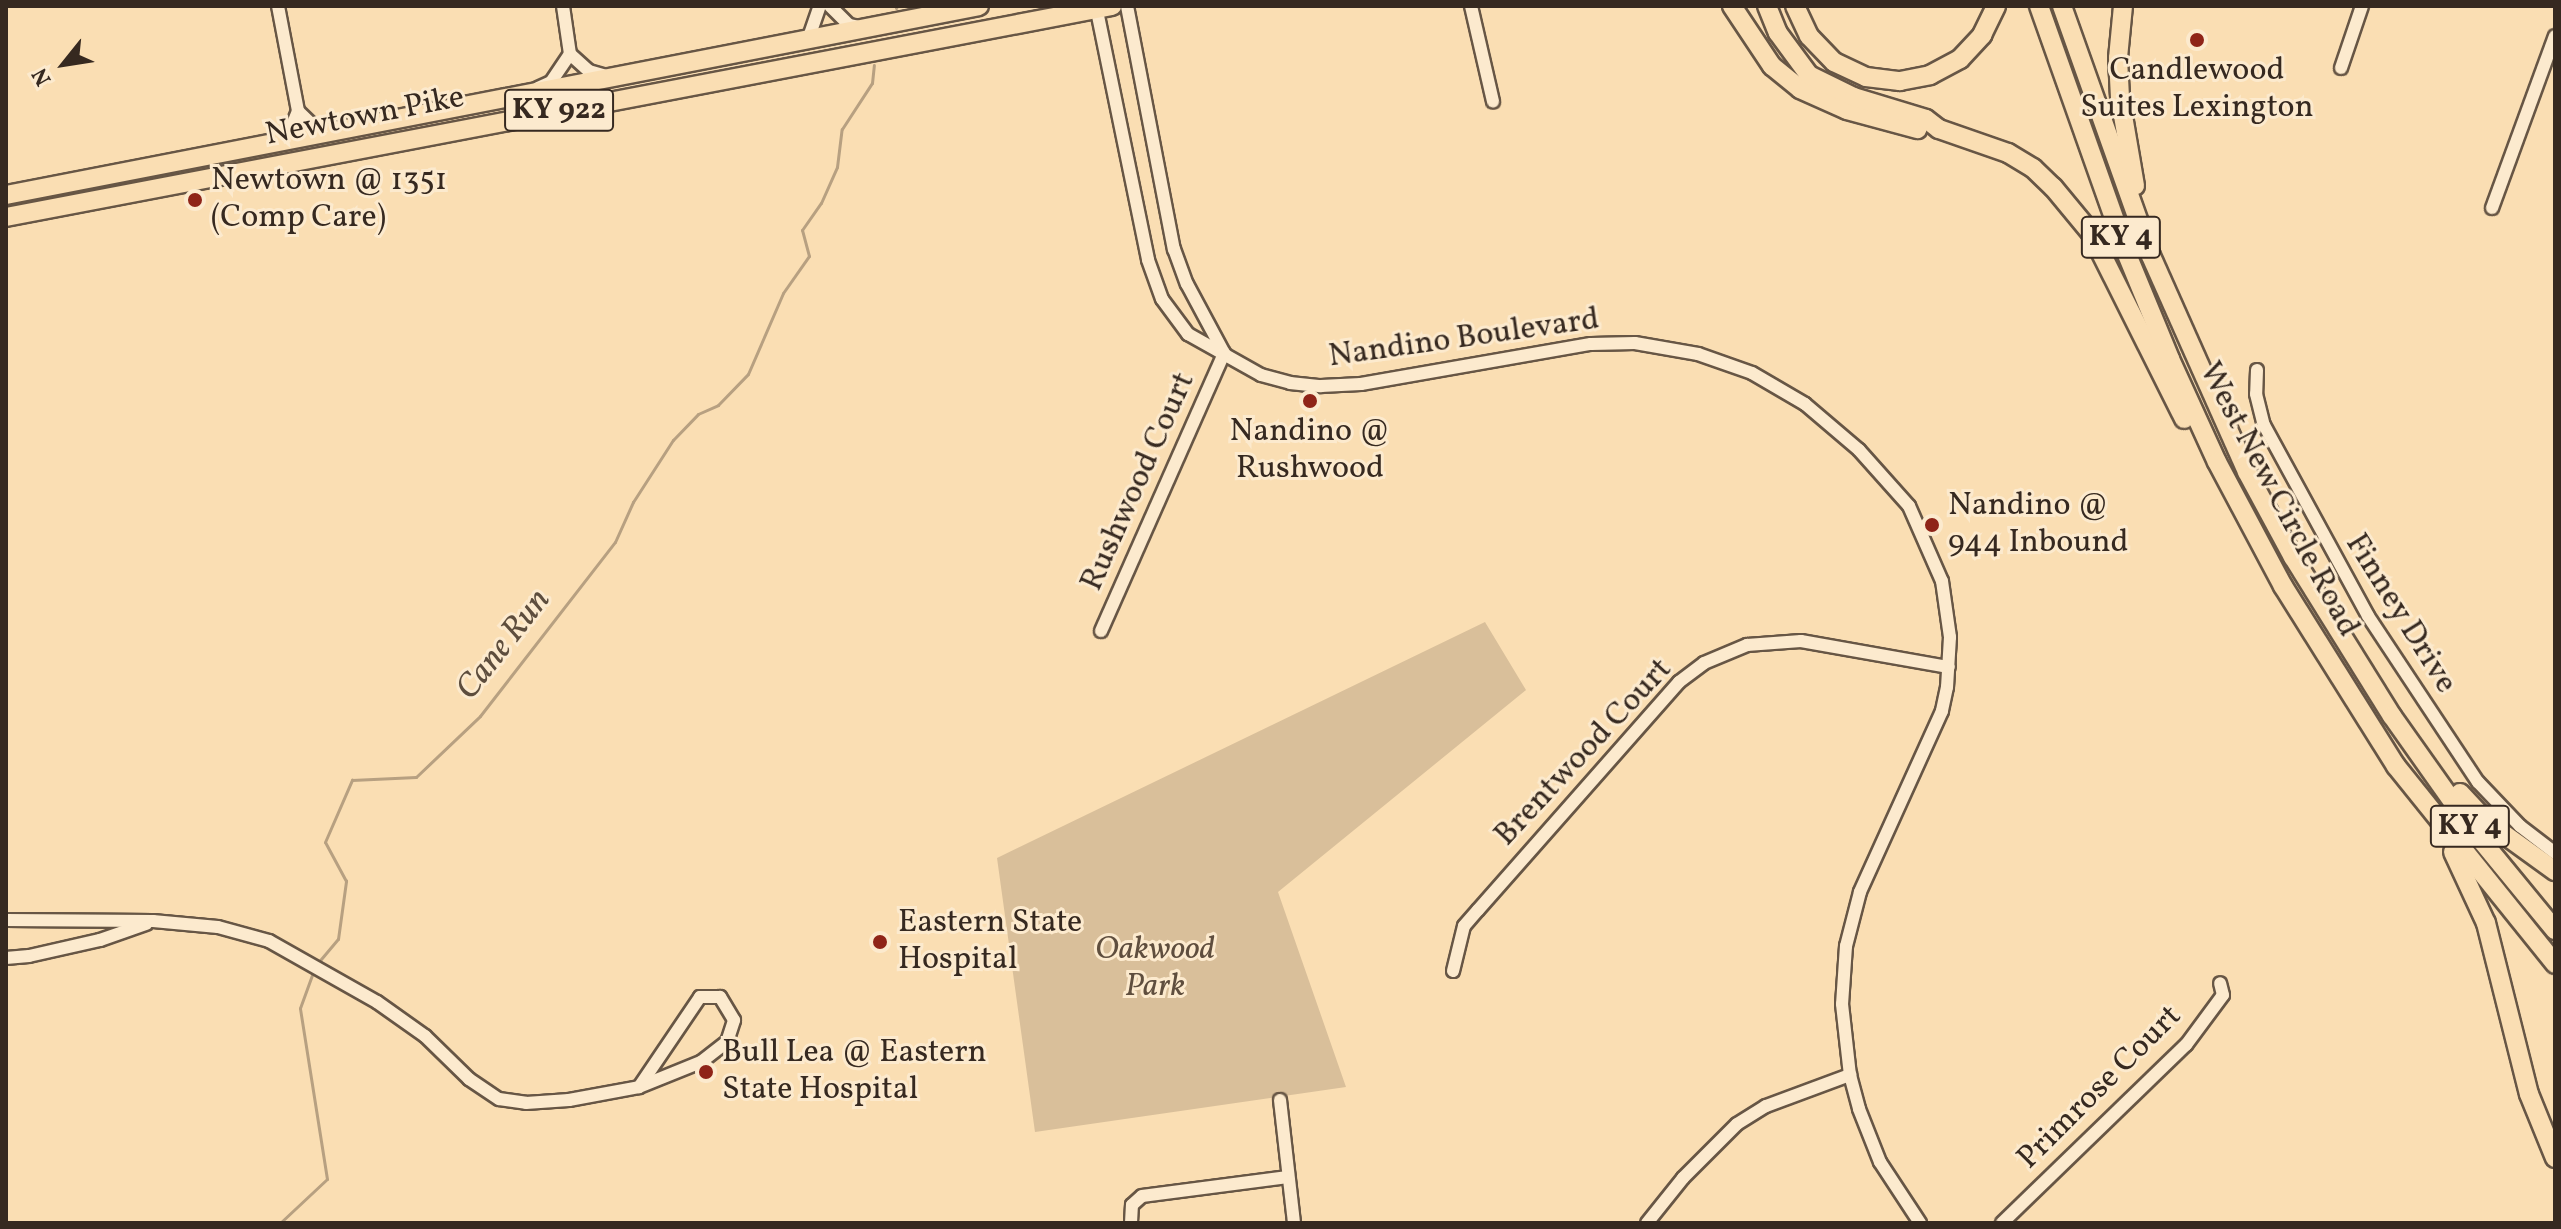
<!DOCTYPE html>
<html>
<head>
<meta charset="utf-8">
<style>
	body { margin:0 }
	#map { position:relative; width:2561px; height:1229px; overflow:hidden; background:#fadeb3; font-family:Vollkorn,serif }
	div>[style] { position:absolute }
	[style*='--x'] { left:calc(var(--x)*1px); top:calc(var(--y)*1px); width:calc(var(--w)*1px); rotate:calc(var(--a)*1deg) }
	.green>* { inset:0; background:#d9bf9a }
	.stream>* { height:3px; margin:-1.5px; padding:0 1.5px; transform-origin:1.5px; border-radius:1.5px; background:#b7a081 }
	.roads { filter:drop-shadow(2px 0 #675645) drop-shadow(-2px 0 #675645) drop-shadow(0 2px #675645) drop-shadow(0 -2px #675645) }
	.minor>* { height:12px; margin:-6px; padding:0 6px; transform-origin:6px; border-radius:6px; background:#fceace }
	.highway>* { height:18px; margin:-9px; padding:0 9px; transform-origin:9px; border-radius:9px; background:#fadeb3 }
	.dots>* { width:22px; height:22px; translate:-50% -50%; box-sizing:border-box; border:4px solid #fceace; border-radius:50% }
	span { translate:-50% -50%; white-space:nowrap; text-align:center; line-height:1.15; -webkit-text-stroke:6px #fceace; paint-order:stroke }
	.shield-label span { padding:2px 6px; background:#fceace; border:2px solid; border-radius:6px; -webkit-text-stroke-width:0 }
	.shield-label { font-size:30px; color:#362920; font-weight:700 }
	.poi-label { font-size:32px; color:#362920 }
	.left { translate:0 -50%; text-align:left }
	.street-label { font-size:32px; color:#362920 }
	.park-label { font-size:32px; color:#5f4e3e; font-style:italic }
	.water-label { font-size:34px; color:#5d4d3d; font-style:italic }
	.frame { position:absolute; inset:0; border:8px solid #362920; pointer-events:none }
	.north { position:absolute; left:24px; top:24px; width:80px; height:80px; -webkit-text-stroke:6px #fceace; paint-order:stroke; rotate:240deg; font-size:22px; font-weight:700; line-height:32px; text-align:center; color:#362920 }
	.north::after { content:''; display:block; margin:auto; width:28px; height:36px; background:#362920; clip-path:polygon(50% 0,100% 100%,50% 72%,0 100%) }
</style>
</head>
<body>
<div id="map">
	<div class="green">
		<i style="clip-path:polygon(1485px 622px,1526px 690px,1278px 892px,1346px 1087px,1035px 1132px,997px 858px)"></i>
	</div>
	<div class="stream">
		<i style="--x:896;--y:8;--w:2;--a:-63"></i>
		<i style="--x:316;--y:965;--w:34;--a:-50"></i>
		<i style="--x:338;--y:939;--w:59;--a:-82.1"></i>
		<i style="--x:346;--y:881;--w:44;--a:-118.3"></i>
		<i style="--x:325;--y:842;--w:68;--a:-66.5"></i>
		<i style="--x:352;--y:780;--w:64;--a:-2.7"></i>
		<i style="--x:416;--y:777;--w:88;--a:-43.6"></i>
		<i style="--x:480;--y:716;--w:220;--a:-52.2"></i>
		<i style="--x:615;--y:542;--w:44;--a:-65.8"></i>
		<i style="--x:633;--y:502;--w:74;--a:-57.2"></i>
		<i style="--x:673;--y:440;--w:36;--a:-46"></i>
		<i style="--x:698;--y:414;--w:22;--a:-24"></i>
		<i style="--x:718;--y:405;--w:43;--a:-45.9"></i>
		<i style="--x:748;--y:374;--w:88;--a:-66.6"></i>
		<i style="--x:783;--y:293;--w:45;--a:-54.9"></i>
		<i style="--x:809;--y:256;--w:27;--a:-105"></i>
		<i style="--x:802;--y:230;--w:33;--a:-55"></i>
		<i style="--x:821;--y:203;--w:39;--a:-66"></i>
		<i style="--x:837;--y:167;--w:38;--a:-83"></i>
		<i style="--x:842;--y:129;--w:55;--a:-56.9"></i>
		<i style="--x:872;--y:83;--w:18;--a:-84"></i>
		<i style="--x:280;--y:1223;--w:64;--a:-43.1"></i>
		<i style="--x:327;--y:1179;--w:173;--a:-99"></i>
		<i style="--x:300;--y:1008;--w:38;--a:-70"></i>
	</div>
	<div class="roads">
		<div class="minor">
			<i style="--x:278;--y:6;--w:107;--a:79.2"></i>
			<i style="--x:298;--y:111;--w:31;--a:112"></i>
			<i style="--x:830;--y:6;--w:27;--a:45"></i>
			<i style="--x:849;--y:25;--w:10;--a:11"></i>
			<i style="--x:1096;--y:6;--w:259;--a:78.4"></i>
			<i style="--x:1148;--y:260;--w:41;--a:70.3"></i>
			<i style="--x:1162;--y:299;--w:44;--a:53.4"></i>
			<i style="--x:1188;--y:334;--w:84;--a:29.3"></i>
			<i style="--x:1261;--y:375;--w:30;--a:15"></i>
			<i style="--x:1290;--y:383;--w:31;--a:6"></i>
			<i style="--x:1321;--y:386;--w:40;--a:-2.9"></i>
			<i style="--x:1361;--y:384;--w:233;--a:-9.9"></i>
			<i style="--x:1591;--y:344;--w:44;--a:-1.3"></i>
			<i style="--x:1635;--y:343;--w:64;--a:9.9"></i>
			<i style="--x:1698;--y:354;--w:57;--a:19.4"></i>
			<i style="--x:1752;--y:373;--w:61;--a:30.3"></i>
			<i style="--x:1805;--y:404;--w:71;--a:40.4"></i>
			<i style="--x:1859;--y:450;--w:75;--a:48.2"></i>
			<i style="--x:1909;--y:506;--w:82;--a:66.3"></i>
			<i style="--x:1942;--y:581;--w:57;--a:81.9"></i>
			<i style="--x:1950;--y:637;--w:50;--a:93.4"></i>
			<i style="--x:1947;--y:687;--w:25;--a:102"></i>
			<i style="--x:1942;--y:711;--w:199;--a:114.4"></i>
			<i style="--x:1860;--y:892;--w:56;--a:104.5"></i>
			<i style="--x:1846;--y:946;--w:58;--a:93.9"></i>
			<i style="--x:1842;--y:1004;--w:71;--a:83.6"></i>
			<i style="--x:1850;--y:1075;--w:35;--a:75"></i>
			<i style="--x:1859;--y:1109;--w:57;--a:68.4"></i>
			<i style="--x:1880;--y:1162;--w:73;--a:56.7"></i>
			<i style="--x:1127;--y:6;--w:248;--a:79.1"></i>
			<i style="--x:1174;--y:249;--w:37;--a:70"></i>
			<i style="--x:1187;--y:284;--w:78;--a:61.8"></i>
			<i style="--x:1471;--y:6;--w:98;--a:77"></i>
			<i style="--x:808;--y:40;--w:36;--a:-71"></i>
			<i style="--x:570;--y:54;--w:25;--a:42"></i>
			<i style="--x:589;--y:71;--w:19;--a:16"></i>
			<i style="--x:2341;--y:68;--w:65;--a:-71.3"></i>
			<i style="--x:538;--y:88;--w:14;--a:-25"></i>
			<i style="--x:551;--y:82;--w:34;--a:-56"></i>
			<i style="--x:570;--y:54;--w:49;--a:-98.3"></i>
			<i style="--x:298;--y:111;--w:32;--a:44"></i>
			<i style="--x:2492;--y:208;--w:183;--a:-69.9"></i>
			<i style="--x:2257;--y:370;--w:24;--a:92"></i>
			<i style="--x:2256;--y:394;--w:32;--a:76"></i>
			<i style="--x:2264;--y:425;--w:217;--a:61.4"></i>
			<i style="--x:2368;--y:616;--w:199;--a:56.5"></i>
			<i style="--x:2478;--y:782;--w:61;--a:46.3"></i>
			<i style="--x:2520;--y:826;--w:44;--a:37.6"></i>
			<i style="--x:1101;--y:631;--w:304;--a:-66.1"></i>
			<i style="--x:6;--y:920;--w:147;--a:0.4"></i>
			<i style="--x:153;--y:921;--w:65;--a:5.3"></i>
			<i style="--x:218;--y:927;--w:53;--a:15.4"></i>
			<i style="--x:269;--y:941;--w:124;--a:29.5"></i>
			<i style="--x:377;--y:1002;--w:59;--a:35.3"></i>
			<i style="--x:425;--y:1036;--w:62;--a:44.3"></i>
			<i style="--x:469;--y:1079;--w:36;--a:34"></i>
			<i style="--x:499;--y:1099;--w:27;--a:8"></i>
			<i style="--x:526;--y:1103;--w:43;--a:-4"></i>
			<i style="--x:569;--y:1100;--w:71;--a:-10.5"></i>
			<i style="--x:639;--y:1087;--w:67;--a:-22"></i>
			<i style="--x:701;--y:1062;--w:33;--a:-38"></i>
			<i style="--x:727;--y:1042;--w:23;--a:-72"></i>
			<i style="--x:734;--y:1020;--w:27;--a:-121"></i>
			<i style="--x:720;--y:997;--w:20;--a:180"></i>
			<i style="--x:700;--y:997;--w:109;--a:124.1"></i>
			<i style="--x:6;--y:958;--w:23;--a:-5"></i>
			<i style="--x:29;--y:956;--w:73;--a:-12.7"></i>
			<i style="--x:100;--y:940;--w:49;--a:-19.2"></i>
			<i style="--x:1453;--y:971;--w:46;--a:-76.3"></i>
			<i style="--x:1464;--y:926;--w:21;--a:-49"></i>
			<i style="--x:1478;--y:910;--w:304;--a:-48.6"></i>
			<i style="--x:1679;--y:682;--w:31;--a:-37"></i>
			<i style="--x:1704;--y:663;--w:47;--a:-22.7"></i>
			<i style="--x:1747;--y:645;--w:54;--a:-4.2"></i>
			<i style="--x:1801;--y:641;--w:150;--a:10"></i>
			<i style="--x:1280;--y:1100;--w:124;--a:83.5"></i>
			<i style="--x:1131;--y:1223;--w:18;--a:-87"></i>
			<i style="--x:1132;--y:1205;--w:13;--a:-42"></i>
			<i style="--x:1142;--y:1196;--w:147;--a:-7.4"></i>
			<i style="--x:1647;--y:1223;--w:58;--a:-51.3"></i>
			<i style="--x:1683;--y:1178;--w:76;--a:-45"></i>
			<i style="--x:1737;--y:1124;--w:34;--a:-32"></i>
			<i style="--x:1766;--y:1106;--w:90;--a:-20.3"></i>
			<i style="--x:2002;--y:1223;--w:256;--a:-44.1"></i>
			<i style="--x:2186;--y:1045;--w:62;--a:-53.5"></i>
			<i style="--x:2223;--y:995;--w:12;--a:-104"></i>
		</div>
		<div class="highway">
			<i style="--x:1732;--y:6;--w:72;--a:56.3"></i>
			<i style="--x:1772;--y:66;--w:36;--a:39"></i>
			<i style="--x:1800;--y:89;--w:51;--a:24.1"></i>
			<i style="--x:1847;--y:110;--w:73;--a:15.2"></i>
			<i style="--x:1767;--y:6;--w:29;--a:68"></i>
			<i style="--x:1778;--y:33;--w:52;--a:53.6"></i>
			<i style="--x:1809;--y:75;--w:50;--a:26.1"></i>
			<i style="--x:1854;--y:97;--w:75;--a:17"></i>
			<i style="--x:1926;--y:119;--w:16;--a:38"></i>
			<i style="--x:1939;--y:129;--w:73;--a:19.2"></i>
			<i style="--x:2008;--y:153;--w:29;--a:31"></i>
			<i style="--x:2033;--y:168;--w:28;--a:44"></i>
			<i style="--x:2053;--y:187;--w:60;--a:50.4"></i>
			<i style="--x:2091;--y:233;--w:208;--a:63.4"></i>
			<i style="--x:1795;--y:6;--w:33;--a:65"></i>
			<i style="--x:1809;--y:36;--w:36;--a:46"></i>
			<i style="--x:1834;--y:62;--w:35;--a:25"></i>
			<i style="--x:1866;--y:77;--w:34;--a:7"></i>
			<i style="--x:1900;--y:81;--w:31;--a:-11"></i>
			<i style="--x:1930;--y:75;--w:34;--a:-28"></i>
			<i style="--x:1960;--y:59;--w:33;--a:-47"></i>
			<i style="--x:1982;--y:35;--w:32;--a:-64"></i>
			<i style="--x:2039;--y:6;--w:261;--a:70.5"></i>
			<i style="--x:2126;--y:252;--w:116;--a:67.6"></i>
			<i style="--x:2170;--y:359;--w:113;--a:65.5"></i>
			<i style="--x:2217;--y:462;--w:140;--a:62"></i>
			<i style="--x:2283;--y:586;--w:213;--a:57.9"></i>
			<i style="--x:2396;--y:766;--w:254;--a:51.2"></i>
			<i style="--x:2062;--y:6;--w:265;--a:70.4"></i>
			<i style="--x:2151;--y:256;--w:236;--a:66"></i>
			<i style="--x:2247;--y:472;--w:97;--a:61.6"></i>
			<i style="--x:2293;--y:557;--w:187;--a:58.1"></i>
			<i style="--x:2392;--y:716;--w:138;--a:54.7"></i>
			<i style="--x:2472;--y:829;--w:131;--a:50.6"></i>
			<i style="--x:2123;--y:6;--w:52;--a:95.5"></i>
			<i style="--x:2118;--y:58;--w:40;--a:87.1"></i>
			<i style="--x:2120;--y:98;--w:89;--a:80.3"></i>
			<i style="--x:6;--y:195;--w:991;--a:-10.99"></i>
			<i style="--x:6;--y:217;--w:1126;--a:-10.8"></i>
			<i style="--x:2460;--y:793;--w:40;--a:47"></i>
			<i style="--x:2487;--y:822;--w:84;--a:35.8"></i>
			<i style="--x:2453;--y:852;--w:78;--a:65.1"></i>
			<i style="--x:2486;--y:923;--w:176;--a:75.9"></i>
			<i style="--x:2529;--y:1094;--w:69;--a:67.9"></i>
		</div>
	</div>
	<div class="dots">
		<i style="left:2197px;top:40px;background:#8f2418"></i>
		<i style="left:195px;top:200px;background:#8f2418"></i>
		<i style="left:1310px;top:401px;background:#8f2418"></i>
		<i style="left:1932px;top:525px;background:#8f2418"></i>
		<i style="left:880px;top:942px;background:#8f2418"></i>
		<i style="left:706px;top:1072px;background:#8f2418"></i>
	</div>
	<div class="shield-label">
		<span style="left:559px;top:110px">KY 922</span>
		<span style="left:2121px;top:237px">KY 4</span>
		<span style="left:2470px;top:826px">KY 4</span>
	</div>
	<div class="poi-label">
		<span style="left:2197px;top:90px">Candlewood<br>Suites Lexington</span>
		<span class="left" style="left:211px;top:200px">Newtown @ 1351<br>(Comp Care)</span>
		<span style="left:1310px;top:451px">Nandino @<br>Rushwood</span>
		<span class="left" style="left:1948px;top:525px">Nandino @<br>944 Inbound</span>
		<span class="left" style="left:898px;top:942px">Eastern State<br>Hospital</span>
		<span class="left" style="left:722px;top:1072px">Bull Lea @ Eastern<br>State Hospital</span>
	</div>
	<div class="street-label">
		<span style="left:365px;top:117px;rotate:-11deg">Newtown Pike</span>
		<span style="left:1464px;top:339px;rotate:-8deg">Nandino Boulevard</span>
		<span style="left:1139px;top:482px;rotate:-66deg">Rushwood Court</span>
		<span style="left:2278px;top:500px;rotate:62deg">West New Circle Road</span>
		<span style="left:2400px;top:614px;rotate:58deg">Finney Drive</span>
		<span style="left:1584px;top:753px;rotate:-47deg">Brentwood Court</span>
		<span style="left:2100px;top:1088px;rotate:-45deg">Primrose Court</span>
	</div>
	<div class="park-label">
		<span style="left:1155px;top:969px">Oakwood<br>Park</span>
	</div>
	<div class="water-label">
		<span style="left:504px;top:645px;rotate:-52deg">Cane Run</span>
	</div>
	<div class="frame"></div>
	<div class="north">N</div>
</div>
</body>
</html>
